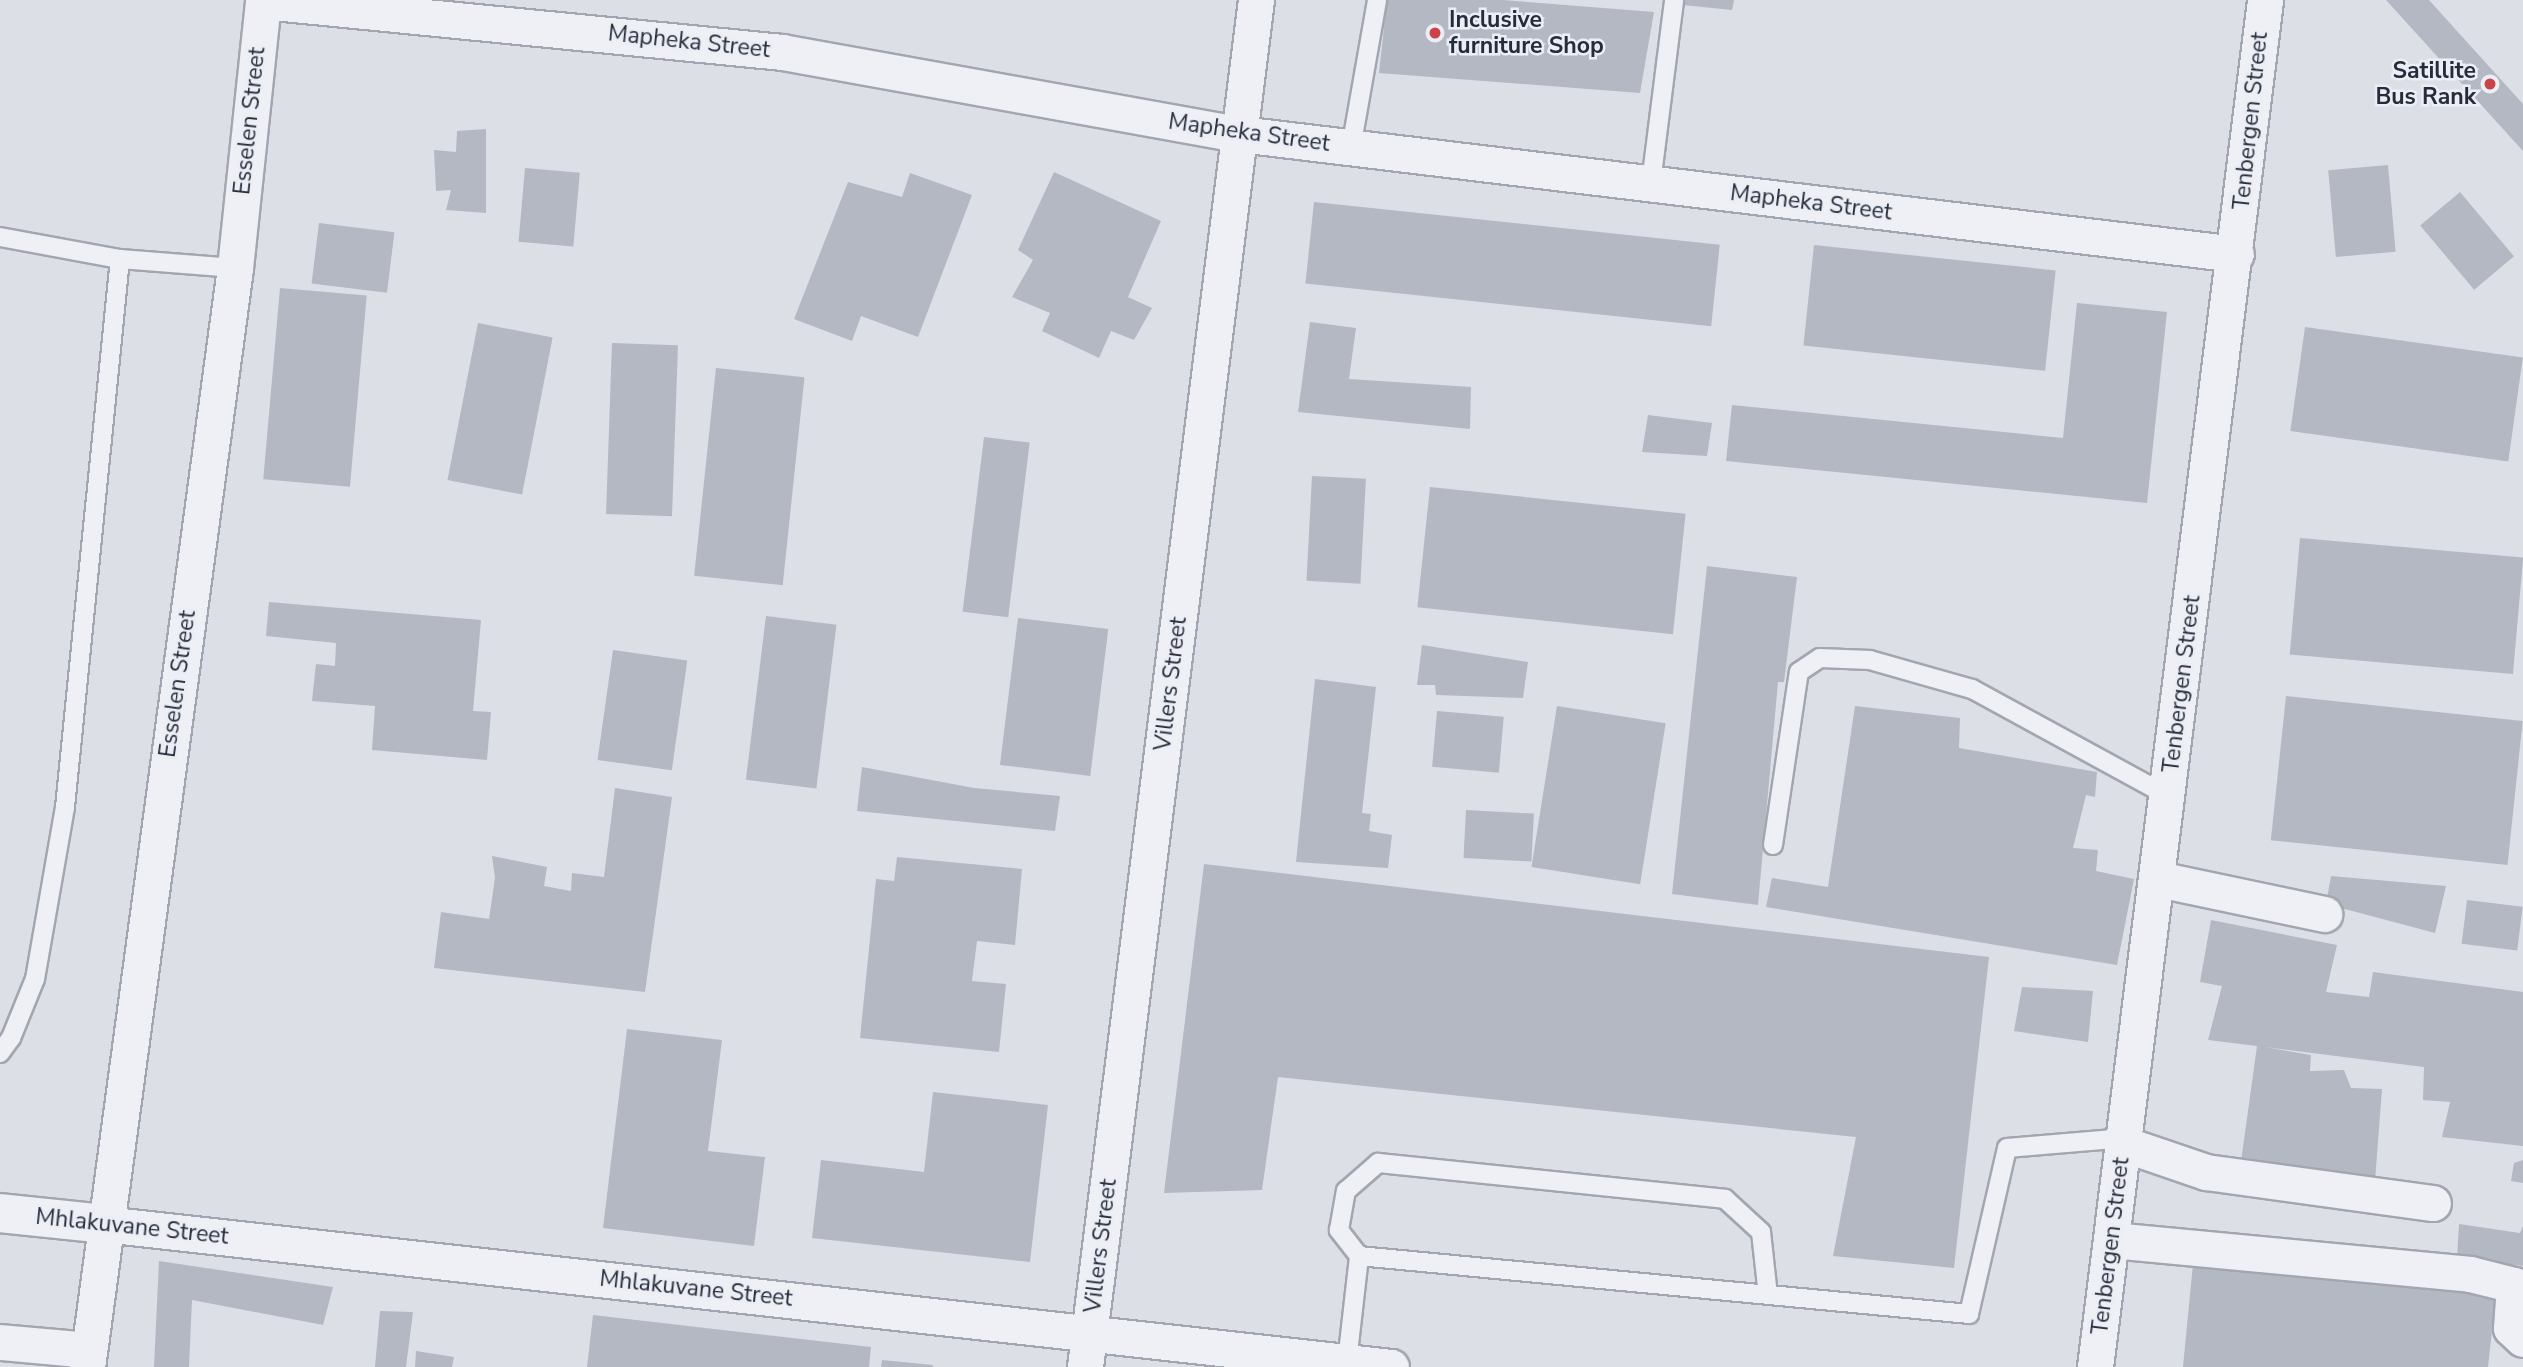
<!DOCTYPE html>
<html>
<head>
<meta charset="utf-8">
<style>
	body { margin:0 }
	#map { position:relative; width:2523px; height:1367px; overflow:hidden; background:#dcdfe6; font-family:"Nunito Sans",sans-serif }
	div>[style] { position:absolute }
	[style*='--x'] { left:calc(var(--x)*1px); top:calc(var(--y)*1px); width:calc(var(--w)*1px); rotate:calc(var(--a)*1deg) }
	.building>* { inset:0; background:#b4b8c3; transform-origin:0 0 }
	.roads { filter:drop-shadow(2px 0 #a2a6b0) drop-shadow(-2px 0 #a2a6b0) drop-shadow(0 2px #a2a6b0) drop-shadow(0 -2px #a2a6b0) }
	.service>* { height:18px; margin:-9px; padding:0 9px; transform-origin:9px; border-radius:9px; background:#eff0f5 }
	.minor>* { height:35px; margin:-17.5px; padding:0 17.5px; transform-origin:17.5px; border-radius:17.5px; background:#eff0f5 }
	.tertiary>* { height:38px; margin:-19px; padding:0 19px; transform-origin:19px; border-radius:19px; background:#eff0f5 }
	.dots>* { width:19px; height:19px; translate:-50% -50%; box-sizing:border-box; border:4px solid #ebeef4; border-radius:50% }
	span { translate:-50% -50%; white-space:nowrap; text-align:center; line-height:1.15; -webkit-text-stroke:5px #ebeef4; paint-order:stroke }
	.poi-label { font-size:23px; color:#272c3c; font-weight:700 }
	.left { translate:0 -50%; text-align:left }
	.right { translate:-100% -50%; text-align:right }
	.street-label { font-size:23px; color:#272c3c }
</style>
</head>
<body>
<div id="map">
	<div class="building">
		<i style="clip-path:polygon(1387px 0,1503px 0,1654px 12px,1640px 93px,1379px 73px)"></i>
		<i style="clip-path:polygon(1683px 0,1734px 0,1732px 10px,1683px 5px)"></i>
		<i style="clip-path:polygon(2386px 0,2429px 0,2523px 104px,2523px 151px)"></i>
		<i style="clip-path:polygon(486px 129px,486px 213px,446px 210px,451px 190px,436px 191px,434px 150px,456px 152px,457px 131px)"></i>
		<i style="left:2388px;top:165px;width:87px;height:60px;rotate:85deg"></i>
		<i style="left:525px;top:168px;width:55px;height:74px;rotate:5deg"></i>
		<i style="clip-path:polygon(1054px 172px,1161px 221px,1128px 297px,1152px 308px,1134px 340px,1111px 331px,1099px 358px,1042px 331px,1050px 313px,1012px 297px,1033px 260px,1018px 250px)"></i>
		<i style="clip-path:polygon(910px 173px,972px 195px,918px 337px,861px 316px,852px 341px,794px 319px,848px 182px,902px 197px)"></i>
		<i style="left:2460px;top:192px;width:84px;height:52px;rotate:50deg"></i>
		<i style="left:1314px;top:202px;width:408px;height:82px;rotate:6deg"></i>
		<i style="left:319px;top:223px;width:76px;height:61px;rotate:7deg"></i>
		<i style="left:1814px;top:245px;width:243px;height:101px;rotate:6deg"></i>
		<i style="left:280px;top:288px;width:87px;height:192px;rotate:5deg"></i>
		<i style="clip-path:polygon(2077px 303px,2167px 312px,2147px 503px,1726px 461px,1732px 405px,2063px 438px)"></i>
		<i style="clip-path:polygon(1310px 322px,1356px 328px,1349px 379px,1471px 387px,1470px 429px,1298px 412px)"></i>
		<i style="left:478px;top:323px;width:76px;height:160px;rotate:11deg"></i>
		<i style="left:2305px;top:327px;width:220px;height:105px;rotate:8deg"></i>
		<i style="left:612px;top:343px;width:66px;height:171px;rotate:2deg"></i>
		<i style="left:716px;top:368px;width:89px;height:209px;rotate:6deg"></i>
		<i style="clip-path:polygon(1648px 415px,1712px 423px,1707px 456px,1642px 452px)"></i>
		<i style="left:984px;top:437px;width:46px;height:176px;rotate:7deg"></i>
		<i style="left:1312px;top:476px;width:54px;height:105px;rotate:3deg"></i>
		<i style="left:1430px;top:487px;width:257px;height:121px;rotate:6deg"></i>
		<i style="left:2300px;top:538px;width:224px;height:117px;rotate:5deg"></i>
		<i style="clip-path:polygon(1707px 566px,1797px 577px,1784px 682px,1778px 682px,1758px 905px,1672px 894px)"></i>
		<i style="clip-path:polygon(269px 602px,481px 620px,473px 711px,491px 712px,487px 760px,372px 750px,375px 706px,312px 701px,316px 664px,335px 666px,336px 643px,266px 636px)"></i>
		<i style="left:766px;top:616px;width:71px;height:165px;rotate:7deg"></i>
		<i style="left:1018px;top:618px;width:91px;height:148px;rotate:7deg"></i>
		<i style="clip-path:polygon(1422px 645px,1528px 662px,1523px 698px,1436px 695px,1435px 685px,1417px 685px)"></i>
		<i style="left:613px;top:650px;width:75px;height:111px;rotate:8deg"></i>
		<i style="clip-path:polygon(1315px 679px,1376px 687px,1362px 813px,1371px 814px,1369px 831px,1392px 835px,1388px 868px,1296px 862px)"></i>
		<i style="left:2286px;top:696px;width:238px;height:145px;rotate:6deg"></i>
		<i style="left:1557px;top:706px;width:110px;height:163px;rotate:9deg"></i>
		<i style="clip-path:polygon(1855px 706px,1960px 718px,1959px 748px,2097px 772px,2095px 797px,2086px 795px,2073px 848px,2098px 850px,2096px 871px,2134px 879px,2117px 965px,1766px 907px,1772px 878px,1828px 887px)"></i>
		<i style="left:1437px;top:711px;width:67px;height:56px;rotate:5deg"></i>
		<i style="clip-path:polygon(862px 767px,974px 788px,1060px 796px,1055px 831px,857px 811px)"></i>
		<i style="clip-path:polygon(615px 788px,672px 797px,645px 992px,434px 968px,441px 912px,489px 919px,495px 878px,492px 856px,547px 867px,544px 886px,571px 891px,572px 873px,604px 877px)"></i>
		<i style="left:1466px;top:810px;width:68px;height:48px;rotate:3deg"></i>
		<i style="clip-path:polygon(897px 857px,1022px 869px,1015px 945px,977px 941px,972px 981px,1006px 984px,999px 1052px,860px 1038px,876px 879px,894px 881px)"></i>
		<i style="clip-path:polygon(1204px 864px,1989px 957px,1954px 1268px,1833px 1256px,1856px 1137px,1278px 1077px,1262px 1190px,1164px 1193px)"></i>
		<i style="clip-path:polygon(2331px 876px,2446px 886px,2435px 933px,2326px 904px)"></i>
		<i style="left:2467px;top:900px;width:56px;height:44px;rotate:7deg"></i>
		<i style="clip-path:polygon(2211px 920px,2337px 945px,2326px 992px,2369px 997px,2373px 972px,2523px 992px,2523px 1146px,2442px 1137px,2450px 1102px,2423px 1100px,2424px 1067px,2265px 1047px,2311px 1055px,2310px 1071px,2344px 1070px,2351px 1088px,2382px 1089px,2375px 1181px,2240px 1169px,2257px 1046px,2208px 1040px,2222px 986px,2200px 982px)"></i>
		<i style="clip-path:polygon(2022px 987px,2093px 991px,2088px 1042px,2014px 1031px)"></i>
		<i style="clip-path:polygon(627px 1029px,722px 1040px,708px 1151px,765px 1157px,754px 1246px,603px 1228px)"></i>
		<i style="clip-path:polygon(933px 1092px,1048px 1105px,1030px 1262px,812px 1238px,821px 1160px,924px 1172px)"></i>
		<i style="clip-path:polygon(2523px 1160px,2523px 1183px,2511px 1181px,2514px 1163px)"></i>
		<i style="clip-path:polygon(2459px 1224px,2520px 1233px,2523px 1226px,2523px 1266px,2457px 1258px)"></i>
		<i style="clip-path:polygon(159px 1261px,333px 1287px,323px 1325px,192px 1300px,189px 1367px,154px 1367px)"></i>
		<i style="clip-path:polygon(2193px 1264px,2496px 1294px,2488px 1367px,2183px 1367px)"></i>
		<i style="clip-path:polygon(380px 1311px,413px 1312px,406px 1367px,375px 1367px)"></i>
		<i style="clip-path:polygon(593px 1315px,871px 1347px,869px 1367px,587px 1367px)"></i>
		<i style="clip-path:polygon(416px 1351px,454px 1357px,452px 1367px,415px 1367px)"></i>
		<i style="clip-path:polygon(882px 1360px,933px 1365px,933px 1367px,881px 1367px)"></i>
	</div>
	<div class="roads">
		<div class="service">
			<i style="--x:1351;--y:148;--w:150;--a:-80"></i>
			<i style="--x:1651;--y:183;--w:184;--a:-82.8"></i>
			<i style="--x:0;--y:237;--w:122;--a:10.4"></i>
			<i style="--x:120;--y:259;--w:115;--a:4.5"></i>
			<i style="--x:1773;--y:845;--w:175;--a:-81.5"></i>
			<i style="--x:1799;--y:672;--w:25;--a:-34"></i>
			<i style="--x:1820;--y:658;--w:50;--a:2.3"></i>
			<i style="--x:1870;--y:660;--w:106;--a:15.9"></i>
			<i style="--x:1972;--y:689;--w:223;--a:28.6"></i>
			<i style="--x:0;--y:1053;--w:19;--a:-54"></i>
			<i style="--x:11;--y:1038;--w:64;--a:-67.9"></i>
			<i style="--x:35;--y:979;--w:175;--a:-80.1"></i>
			<i style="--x:65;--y:807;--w:551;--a:-84.27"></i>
			<i style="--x:1359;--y:1256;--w:33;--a:-128"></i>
			<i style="--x:1339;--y:1230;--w:40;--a:-80"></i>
			<i style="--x:1346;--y:1191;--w:43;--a:-41.2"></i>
			<i style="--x:1378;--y:1163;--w:349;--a:5.9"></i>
			<i style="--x:1725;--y:1199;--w:49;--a:42.5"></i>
			<i style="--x:1761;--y:1232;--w:63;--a:83.7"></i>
			<i style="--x:1347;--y:1362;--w:107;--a:-83.5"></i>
			<i style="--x:1359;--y:1256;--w:613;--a:5.43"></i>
			<i style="--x:1969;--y:1314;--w:170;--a:-77.1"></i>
			<i style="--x:2007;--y:1148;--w:119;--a:-4.8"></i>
		</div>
		<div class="minor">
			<i style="--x:263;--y:1;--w:521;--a:5.61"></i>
			<i style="--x:782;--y:52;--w:465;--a:10.2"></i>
			<i style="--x:1240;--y:134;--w:1003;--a:6.87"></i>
			<i style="--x:2158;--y:879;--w:170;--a:11.9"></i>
			<i style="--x:2124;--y:1144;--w:87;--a:18.9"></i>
			<i style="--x:2206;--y:1172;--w:229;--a:7.8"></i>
			<i style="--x:104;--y:1224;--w:1295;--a:6.34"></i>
			<i style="--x:2112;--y:1240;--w:360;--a:5.4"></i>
			<i style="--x:2470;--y:1274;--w:45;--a:14"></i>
			<i style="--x:2514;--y:1285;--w:43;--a:94"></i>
			<i style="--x:2511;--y:1328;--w:16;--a:43"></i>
			<i style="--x:0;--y:1342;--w:89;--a:5.1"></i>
			<i style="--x:87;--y:1367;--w:1109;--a:-82.33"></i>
			<i style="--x:235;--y:268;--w:269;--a:-84"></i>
			<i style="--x:1085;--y:1367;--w:1378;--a:-82.87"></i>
			<i style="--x:2095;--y:1367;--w:1378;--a:-82.91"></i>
		</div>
		<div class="tertiary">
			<i style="--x:0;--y:1213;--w:105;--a:6"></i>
		</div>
	</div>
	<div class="dots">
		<i style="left:1435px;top:33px;background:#ca4349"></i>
		<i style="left:2490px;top:84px;background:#ca4349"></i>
	</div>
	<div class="poi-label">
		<span class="left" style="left:1449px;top:33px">Inclusive<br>furniture Shop</span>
		<span class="right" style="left:2476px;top:84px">Satillite<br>Bus Rank</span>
	</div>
	<div class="street-label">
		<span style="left:689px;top:42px;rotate:6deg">Mapheka Street</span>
		<span style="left:250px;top:121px;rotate:-84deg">Esselen Street</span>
		<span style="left:2251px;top:121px;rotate:-84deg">Tenbergen Street</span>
		<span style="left:1249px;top:133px;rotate:8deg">Mapheka Street</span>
		<span style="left:1811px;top:203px;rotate:7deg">Mapheka Street</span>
		<span style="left:178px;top:684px;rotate:-82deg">Esselen Street</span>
		<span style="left:1171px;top:684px;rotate:-83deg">Villers Street</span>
		<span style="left:2182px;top:684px;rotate:-83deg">Tenbergen Street</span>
		<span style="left:132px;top:1227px;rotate:6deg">Mhlakuvane Street</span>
		<span style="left:1101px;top:1246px;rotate:-83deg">Villers Street</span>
		<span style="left:2111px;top:1246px;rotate:-83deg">Tenbergen Street</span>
		<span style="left:696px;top:1289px;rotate:6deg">Mhlakuvane Street</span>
	</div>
</div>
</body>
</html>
